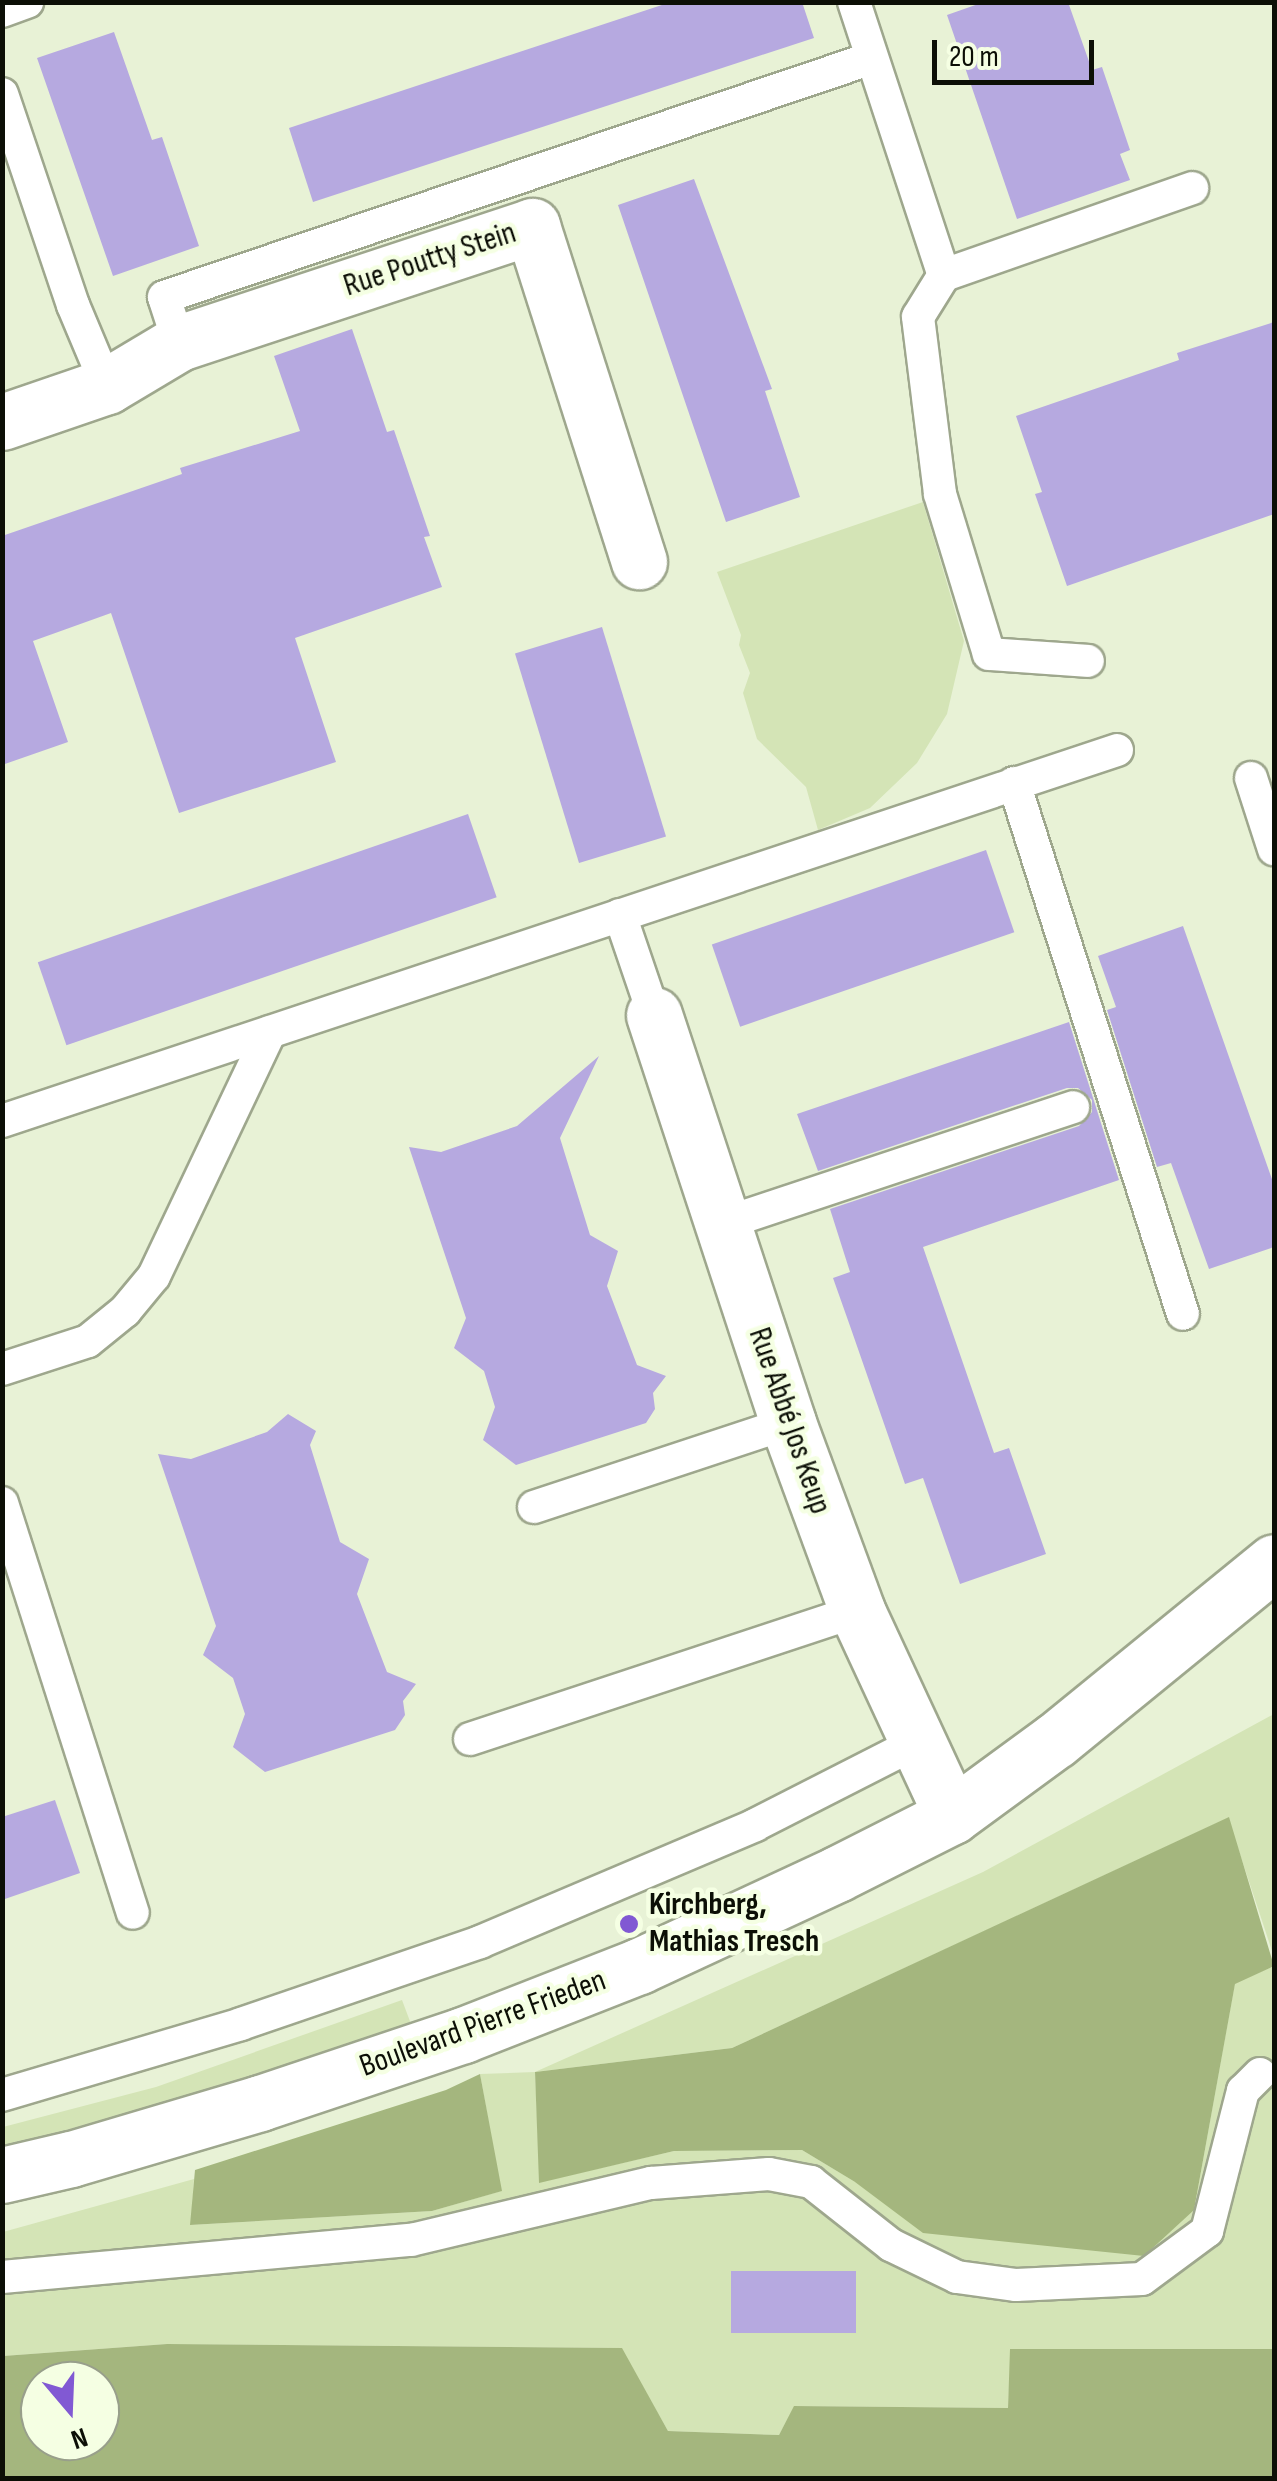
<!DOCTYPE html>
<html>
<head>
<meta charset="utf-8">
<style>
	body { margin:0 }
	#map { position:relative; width:1277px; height:2481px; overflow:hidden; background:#e8f2d6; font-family:"Sofia Sans Condensed",sans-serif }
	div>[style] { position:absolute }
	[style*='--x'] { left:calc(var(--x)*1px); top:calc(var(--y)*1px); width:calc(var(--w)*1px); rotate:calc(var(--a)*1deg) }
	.green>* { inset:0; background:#d4e4b6 }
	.forest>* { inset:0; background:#a4b67e }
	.building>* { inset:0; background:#b6a9e0; transform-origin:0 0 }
	.roads { filter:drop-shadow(2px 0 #9ea78d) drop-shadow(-2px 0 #9ea78d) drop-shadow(0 2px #9ea78d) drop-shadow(0 -2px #9ea78d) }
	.lane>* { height:32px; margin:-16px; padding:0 16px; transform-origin:16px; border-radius:16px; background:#fff }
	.street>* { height:55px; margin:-27.5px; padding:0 27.5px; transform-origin:27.5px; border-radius:27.5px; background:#fff }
	.secondary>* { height:55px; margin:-27.5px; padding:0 27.5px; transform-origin:27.5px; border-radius:27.5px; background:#fff }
	.dots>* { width:28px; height:28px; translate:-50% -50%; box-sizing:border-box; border:5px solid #f5ffe3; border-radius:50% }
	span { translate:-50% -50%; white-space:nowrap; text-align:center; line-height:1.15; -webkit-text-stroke:9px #f5ffe3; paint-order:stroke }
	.street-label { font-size:32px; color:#0c0f06 }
	.poi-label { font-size:32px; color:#0c0f06; font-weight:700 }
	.left { translate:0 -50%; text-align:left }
	.frame { position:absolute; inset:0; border:5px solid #0c0f06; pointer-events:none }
	.north { position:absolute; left:20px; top:2361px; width:100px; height:100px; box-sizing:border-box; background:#f5ffe3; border:2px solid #989f8b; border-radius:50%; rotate:161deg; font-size:28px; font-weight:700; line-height:40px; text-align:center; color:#0c0f06 }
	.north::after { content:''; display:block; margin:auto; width:35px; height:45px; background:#8159d3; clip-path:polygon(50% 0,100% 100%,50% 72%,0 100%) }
	.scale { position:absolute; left:932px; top:40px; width:162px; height:45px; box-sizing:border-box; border:5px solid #0c0f06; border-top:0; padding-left:12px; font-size:30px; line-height:35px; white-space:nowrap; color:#0c0f06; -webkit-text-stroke:8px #f5ffe3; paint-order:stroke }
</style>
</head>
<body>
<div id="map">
	<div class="green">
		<i style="clip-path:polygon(923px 502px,964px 641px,947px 714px,917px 763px,870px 808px,818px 830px,806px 787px,757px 739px,743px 693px,750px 673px,739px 645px,741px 635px,717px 572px)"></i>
		<i style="clip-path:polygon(1274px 1714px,1274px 1957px,1228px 1818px,732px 2048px,535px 2072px,540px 2182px,674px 2151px,802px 2150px,855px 2182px,1194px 2210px,1235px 1983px,1274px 1966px,1274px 2349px,1011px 2349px,1008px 2408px,795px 2406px,779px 2435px,668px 2431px,621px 2348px,167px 2344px,3px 2356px,3px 2232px,194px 2179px,191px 2225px,432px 2211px,501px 2191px,480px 2074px,535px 2072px,983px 1872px)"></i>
		<i style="clip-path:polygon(402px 2000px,411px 2024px,254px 2077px,3px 2148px,3px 2127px,156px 2087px)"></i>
	</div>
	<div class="forest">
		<i style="clip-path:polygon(1229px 1817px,1274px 1966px,1235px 1984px,1194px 2210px,1144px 2256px,923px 2233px,855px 2182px,802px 2150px,674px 2151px,539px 2183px,535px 2072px,732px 2048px)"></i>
		<i style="clip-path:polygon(480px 2074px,502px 2191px,432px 2211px,190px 2225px,195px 2170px,446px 2090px)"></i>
		<i style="clip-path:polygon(evenodd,167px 2344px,622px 2348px,668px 2431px,779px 2435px,794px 2406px,1008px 2408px,1010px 2349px,1274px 2349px,1274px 2478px,3px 2478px,3px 2356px,167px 2344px,40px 2381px,100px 2381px,100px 2441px,40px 2441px,40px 2381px)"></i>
	</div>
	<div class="building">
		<i style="clip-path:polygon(671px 2px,802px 2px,814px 38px,313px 202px,289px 128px)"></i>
		<i style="clip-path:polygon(984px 2px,1068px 2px,1092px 70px,1102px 67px,1130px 150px,1120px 154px,1130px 180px,1017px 219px,947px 15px)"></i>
		<i style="clip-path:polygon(114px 32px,152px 140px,162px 137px,199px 246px,113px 276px,37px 58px)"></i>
		<i style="clip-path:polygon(694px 179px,772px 389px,765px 391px,800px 497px,726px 522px,618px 205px)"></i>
		<i style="clip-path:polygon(1274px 322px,1274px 514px,1067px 586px,1035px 494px,1042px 492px,1016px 416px,1179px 360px,1177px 353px)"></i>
		<i style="clip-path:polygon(352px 329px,387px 432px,394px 430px,430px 536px,424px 537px,442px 587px,295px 638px,336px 762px,179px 813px,111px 613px,33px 641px,68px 742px,2px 765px,2px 536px,182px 474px,180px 468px,300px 431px,274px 356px)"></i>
		<i style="left:602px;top:627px;width:219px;height:91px;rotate:73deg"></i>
		<i style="left:468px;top:814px;width:88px;height:455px;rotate:71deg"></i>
		<i style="left:986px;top:850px;width:87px;height:290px;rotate:71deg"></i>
		<i style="clip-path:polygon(1183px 926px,1274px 1185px,1274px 1247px,1209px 1269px,1171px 1163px,1157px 1167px,1107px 1010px,1116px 1007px,1098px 956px)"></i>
		<i style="clip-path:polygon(1069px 1022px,1119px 1180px,923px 1247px,994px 1453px,1009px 1448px,1046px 1554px,960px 1584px,923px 1478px,905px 1484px,850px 1326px,833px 1278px,850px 1272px,830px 1209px,1079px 1126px,1092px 1112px,1092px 1100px,1078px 1088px,1067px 1088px,818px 1171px,797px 1114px)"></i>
		<i style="clip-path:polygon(599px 1056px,560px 1138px,590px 1235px,618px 1251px,607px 1286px,637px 1365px,666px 1376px,653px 1393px,655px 1409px,646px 1423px,516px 1465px,483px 1440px,495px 1407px,484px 1371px,454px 1348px,466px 1318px,409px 1147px,441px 1152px,517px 1126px)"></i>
		<i style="clip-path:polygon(288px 1414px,316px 1431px,310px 1445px,340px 1542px,369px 1559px,357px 1594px,387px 1672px,416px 1684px,403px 1701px,405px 1715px,395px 1730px,265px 1772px,233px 1747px,245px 1714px,233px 1678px,203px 1655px,216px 1626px,158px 1454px,191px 1459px,267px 1432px)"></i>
		<i style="clip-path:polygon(55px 1800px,80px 1873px,2px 1900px,2px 1817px)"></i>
		<i style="left:731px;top:2271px;width:125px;height:62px"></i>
	</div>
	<div class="roads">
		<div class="lane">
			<i style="--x:854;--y:2;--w:287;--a:71.8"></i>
			<i style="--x:944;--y:275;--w:49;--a:121.8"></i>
			<i style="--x:918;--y:317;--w:178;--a:82.9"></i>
			<i style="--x:940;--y:494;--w:167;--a:73"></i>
			<i style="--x:989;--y:654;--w:99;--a:4"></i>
			<i style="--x:2;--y:11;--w:27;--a:-20"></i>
			<i style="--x:2;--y:94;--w:223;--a:71.4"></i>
			<i style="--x:73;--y:305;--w:88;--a:67.2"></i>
			<i style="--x:944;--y:275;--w:263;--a:-19.3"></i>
			<i style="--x:179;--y:343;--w:48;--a:-108.1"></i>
			<i style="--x:164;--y:297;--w:747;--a:-18.65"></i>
			<i style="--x:1251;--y:778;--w:75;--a:72.1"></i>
			<i style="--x:1014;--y:783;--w:557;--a:72.35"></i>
			<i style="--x:620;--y:915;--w:106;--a:71.2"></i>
			<i style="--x:2;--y:1121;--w:1175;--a:-18.4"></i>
			<i style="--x:722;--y:1224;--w:370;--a:-18.4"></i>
			<i style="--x:2;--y:1369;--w:90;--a:-18"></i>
			<i style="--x:88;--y:1341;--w:48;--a:-39"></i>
			<i style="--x:125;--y:1311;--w:45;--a:-50.4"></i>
			<i style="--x:154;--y:1276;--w:270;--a:-64.6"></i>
			<i style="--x:2;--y:1503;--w:430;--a:72.3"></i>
			<i style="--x:534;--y:1507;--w:268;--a:-18.3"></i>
			<i style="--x:470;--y:1739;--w:408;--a:-18.3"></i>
			<i style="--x:2;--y:2095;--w:249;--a:-16.5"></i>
			<i style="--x:241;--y:2024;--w:253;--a:-18.9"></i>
			<i style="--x:480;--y:1942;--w:299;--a:-23"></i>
			<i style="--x:755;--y:1825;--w:181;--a:-27"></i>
			<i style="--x:2;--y:2277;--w:411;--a:-5.2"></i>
			<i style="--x:411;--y:2240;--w:247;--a:-13.4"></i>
			<i style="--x:651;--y:2183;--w:118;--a:-4.4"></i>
			<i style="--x:769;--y:2174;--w:43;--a:10.8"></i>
			<i style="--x:811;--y:2182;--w:102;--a:38.2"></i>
			<i style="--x:891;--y:2245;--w:73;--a:25.9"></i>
			<i style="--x:957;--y:2277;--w:60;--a:7.7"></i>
			<i style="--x:1016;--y:2285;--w:126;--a:-2.7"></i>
			<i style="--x:1142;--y:2279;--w:81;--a:-36.4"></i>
			<i style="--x:1207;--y:2231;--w:145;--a:-75.6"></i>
			<i style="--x:1243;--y:2091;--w:24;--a:-45"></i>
		</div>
		<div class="street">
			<i style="--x:2;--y:422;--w:111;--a:-18.9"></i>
			<i style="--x:107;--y:386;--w:84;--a:-30.8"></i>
			<i style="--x:179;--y:343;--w:372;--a:-18.3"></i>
			<i style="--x:532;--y:226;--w:352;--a:72.3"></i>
			<i style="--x:654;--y:1015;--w:429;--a:71.8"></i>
			<i style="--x:788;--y:1423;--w:200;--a:69.8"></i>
			<i style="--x:857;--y:1611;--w:226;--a:65.1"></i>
		</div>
		<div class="secondary">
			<i style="--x:2;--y:2175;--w:71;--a:-13.1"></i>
			<i style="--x:71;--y:2159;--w:197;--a:-16.5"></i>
			<i style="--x:260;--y:2103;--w:214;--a:-18.5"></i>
			<i style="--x:463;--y:2035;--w:189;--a:-21.4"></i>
			<i style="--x:639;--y:1966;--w:218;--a:-24.9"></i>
			<i style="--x:837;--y:1874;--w:129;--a:-26.8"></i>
			<i style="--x:952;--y:1816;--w:129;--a:-36.2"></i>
			<i style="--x:1056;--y:1740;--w:281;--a:-39.2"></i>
		</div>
	</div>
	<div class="dots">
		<i style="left:629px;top:1924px;background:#8159d3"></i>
	</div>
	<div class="street-label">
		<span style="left:430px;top:260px;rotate:-18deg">Rue Poutty Stein</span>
		<span style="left:789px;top:1421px;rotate:71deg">Rue Abbé Jos Keup</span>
		<span style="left:483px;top:2024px;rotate:-20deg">Boulevard Pierre Frieden</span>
	</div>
	<div class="poi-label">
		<span class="left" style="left:649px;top:1924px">Kirchberg,<br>Mathias Tresch</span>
	</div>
	<div class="frame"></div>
	<div class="north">N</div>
	<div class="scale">20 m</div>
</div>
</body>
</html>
